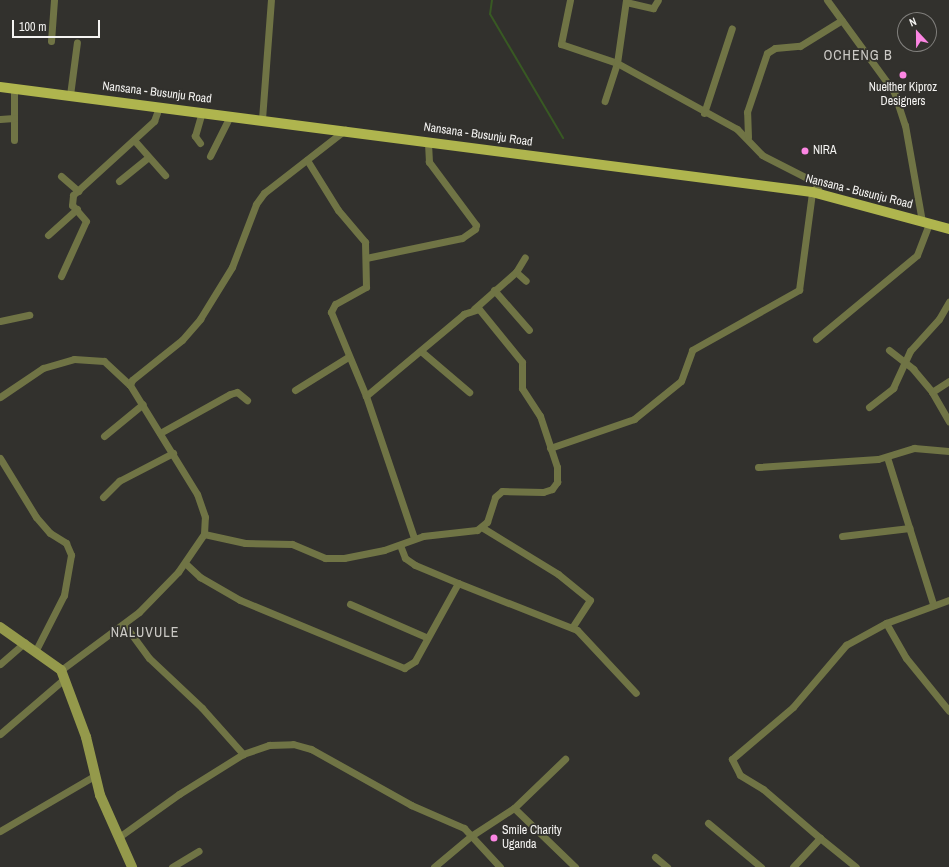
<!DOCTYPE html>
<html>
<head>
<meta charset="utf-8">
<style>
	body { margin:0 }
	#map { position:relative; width:949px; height:867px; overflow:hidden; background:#32312d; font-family:"Archivo Narrow",sans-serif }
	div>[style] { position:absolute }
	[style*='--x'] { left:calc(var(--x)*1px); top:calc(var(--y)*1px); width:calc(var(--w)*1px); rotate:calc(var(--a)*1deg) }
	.stream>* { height:2px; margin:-1px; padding:0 1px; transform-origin:1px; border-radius:1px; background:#385923 }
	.street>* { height:7px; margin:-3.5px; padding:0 3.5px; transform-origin:3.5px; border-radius:3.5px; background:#707445 }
	.secondary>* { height:10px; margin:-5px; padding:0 5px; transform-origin:5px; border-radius:5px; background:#94994b }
	.primary>* { height:10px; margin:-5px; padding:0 5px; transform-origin:5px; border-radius:5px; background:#afb54e }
	.dots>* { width:11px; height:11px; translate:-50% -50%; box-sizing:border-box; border:2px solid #32312d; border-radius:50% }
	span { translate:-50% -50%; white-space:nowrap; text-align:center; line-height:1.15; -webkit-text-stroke:3.5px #32312d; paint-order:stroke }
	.poi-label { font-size:12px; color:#f5f4f2 }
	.left { translate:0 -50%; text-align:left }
	.street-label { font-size:12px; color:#f5f4f2 }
	.quarter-label { font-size:14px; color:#cbc9c5; letter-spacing:1px }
	.north { position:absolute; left:897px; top:12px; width:40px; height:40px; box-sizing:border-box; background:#32312d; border:1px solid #807f7c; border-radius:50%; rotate:338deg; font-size:11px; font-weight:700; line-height:16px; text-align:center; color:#f5f4f2 }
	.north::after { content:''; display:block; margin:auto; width:14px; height:18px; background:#fc86e3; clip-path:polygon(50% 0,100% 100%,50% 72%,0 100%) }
	.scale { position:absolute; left:12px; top:20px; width:88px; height:18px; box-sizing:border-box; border:2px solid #f5f4f2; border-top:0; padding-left:5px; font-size:12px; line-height:14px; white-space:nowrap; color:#f5f4f2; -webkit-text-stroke:3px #32312d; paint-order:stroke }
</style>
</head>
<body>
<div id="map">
	<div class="stream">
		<i style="--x:492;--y:0;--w:14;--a:98"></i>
		<i style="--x:490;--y:14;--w:144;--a:59.5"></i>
	</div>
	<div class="street">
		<i style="--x:570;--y:0;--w:45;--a:101.6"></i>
		<i style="--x:561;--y:44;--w:59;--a:18.7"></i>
		<i style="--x:617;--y:63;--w:40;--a:108"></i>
		<i style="--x:626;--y:0;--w:64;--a:98.1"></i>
		<i style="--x:617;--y:63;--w:137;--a:28.8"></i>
		<i style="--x:737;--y:129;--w:36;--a:46"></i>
		<i style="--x:762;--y:155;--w:59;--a:27"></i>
		<i style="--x:815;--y:182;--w:13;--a:67"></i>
		<i style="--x:827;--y:0;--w:114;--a:53.9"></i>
		<i style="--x:894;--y:92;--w:35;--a:72"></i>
		<i style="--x:905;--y:125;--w:97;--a:80"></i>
		<i style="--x:626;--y:2;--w:28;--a:13"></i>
		<i style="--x:653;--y:8;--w:9;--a:-58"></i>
		<i style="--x:51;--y:41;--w:41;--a:-85.8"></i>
		<i style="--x:14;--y:89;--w:51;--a:90"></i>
		<i style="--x:70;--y:95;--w:53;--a:-82.5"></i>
		<i style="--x:704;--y:113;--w:89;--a:-71.8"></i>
		<i style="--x:0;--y:119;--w:14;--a:-4"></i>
		<i style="--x:262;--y:119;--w:119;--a:-85.7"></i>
		<i style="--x:748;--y:137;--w:25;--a:-92"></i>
		<i style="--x:747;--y:112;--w:62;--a:-71.3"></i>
		<i style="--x:767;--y:53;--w:9;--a:-32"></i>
		<i style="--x:775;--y:48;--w:25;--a:-5"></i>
		<i style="--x:800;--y:46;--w:49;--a:-31.8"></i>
		<i style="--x:134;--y:140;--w:47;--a:48.5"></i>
		<i style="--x:200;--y:143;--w:9;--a:-126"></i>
		<i style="--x:195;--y:136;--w:25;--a:-74"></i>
		<i style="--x:210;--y:156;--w:45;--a:-63.4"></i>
		<i style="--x:307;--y:160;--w:59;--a:58.2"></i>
		<i style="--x:338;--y:210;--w:42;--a:49.8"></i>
		<i style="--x:365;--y:242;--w:45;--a:88.7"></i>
		<i style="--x:366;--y:287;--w:35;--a:151"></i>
		<i style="--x:335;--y:304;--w:9;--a:117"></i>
		<i style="--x:331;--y:312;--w:91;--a:67.4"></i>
		<i style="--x:366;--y:396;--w:150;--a:71.3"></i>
		<i style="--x:61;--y:176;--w:23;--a:41"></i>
		<i style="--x:119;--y:181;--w:38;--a:-39"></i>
		<i style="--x:48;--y:235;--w:39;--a:-42"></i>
		<i style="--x:366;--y:258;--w:98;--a:-11.8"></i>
		<i style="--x:462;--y:238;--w:16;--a:-35"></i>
		<i style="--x:475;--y:229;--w:4;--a:-76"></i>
		<i style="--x:476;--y:225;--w:79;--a:-126.7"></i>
		<i style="--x:429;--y:162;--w:21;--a:-93"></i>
		<i style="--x:516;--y:272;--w:13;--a:42"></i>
		<i style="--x:61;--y:276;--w:60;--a:-65.6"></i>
		<i style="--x:86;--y:221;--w:21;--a:-131"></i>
		<i style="--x:72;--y:205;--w:10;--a:-84"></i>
		<i style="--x:73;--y:195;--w:110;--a:-42.4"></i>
		<i style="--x:154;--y:121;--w:15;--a:-70"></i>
		<i style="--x:494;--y:290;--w:53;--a:48.8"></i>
		<i style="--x:474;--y:309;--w:56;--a:-41.4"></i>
		<i style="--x:516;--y:272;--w:17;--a:-59"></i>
		<i style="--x:0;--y:321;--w:30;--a:-12"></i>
		<i style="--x:816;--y:339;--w:131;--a:-39.7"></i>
		<i style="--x:917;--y:255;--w:34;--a:-69"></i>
		<i style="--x:889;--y:350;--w:31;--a:38"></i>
		<i style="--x:913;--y:369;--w:30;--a:50"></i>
		<i style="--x:932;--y:392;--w:34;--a:60"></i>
		<i style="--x:422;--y:352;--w:62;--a:40.4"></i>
		<i style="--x:295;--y:390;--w:62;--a:-31.9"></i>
		<i style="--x:932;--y:392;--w:20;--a:-33"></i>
		<i style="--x:0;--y:397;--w:52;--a:-34"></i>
		<i style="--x:43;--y:368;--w:32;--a:-16"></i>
		<i style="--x:74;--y:359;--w:30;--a:4"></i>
		<i style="--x:104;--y:361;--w:35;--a:43"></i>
		<i style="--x:869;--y:407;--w:31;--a:-38"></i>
		<i style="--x:893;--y:388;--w:41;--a:-65.3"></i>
		<i style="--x:910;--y:351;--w:43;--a:-47.8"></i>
		<i style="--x:939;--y:319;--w:20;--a:-60"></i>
		<i style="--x:160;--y:433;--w:80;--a:-29.1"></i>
		<i style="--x:230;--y:394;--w:7;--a:-16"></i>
		<i style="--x:237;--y:392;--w:13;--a:39"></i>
		<i style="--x:104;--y:436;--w:50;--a:-39.4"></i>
		<i style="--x:550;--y:448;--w:89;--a:-19"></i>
		<i style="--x:634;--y:419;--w:60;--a:-39"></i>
		<i style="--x:681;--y:381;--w:33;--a:-70"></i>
		<i style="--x:692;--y:350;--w:123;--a:-29.3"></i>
		<i style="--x:799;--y:290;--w:99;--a:-82.4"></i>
		<i style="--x:887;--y:457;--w:154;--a:72.6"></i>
		<i style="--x:0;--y:458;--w:69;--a:58.6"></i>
		<i style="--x:36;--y:517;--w:21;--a:49"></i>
		<i style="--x:50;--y:533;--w:19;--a:32"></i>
		<i style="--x:66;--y:543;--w:13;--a:67"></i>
		<i style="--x:71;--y:555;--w:41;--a:99.9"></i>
		<i style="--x:64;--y:595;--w:62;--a:117"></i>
		<i style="--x:758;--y:467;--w:120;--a:-3.8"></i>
		<i style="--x:878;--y:459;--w:38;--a:-17"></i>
		<i style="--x:914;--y:448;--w:35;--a:5"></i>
		<i style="--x:103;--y:497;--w:23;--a:-45"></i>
		<i style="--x:119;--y:481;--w:61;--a:-27.4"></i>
		<i style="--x:483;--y:528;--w:88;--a:31.5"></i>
		<i style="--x:558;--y:574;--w:41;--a:39.1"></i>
		<i style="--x:590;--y:600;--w:33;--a:123"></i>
		<i style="--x:204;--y:534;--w:42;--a:12.4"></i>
		<i style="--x:245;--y:543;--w:47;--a:1.2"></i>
		<i style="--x:292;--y:544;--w:36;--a:23"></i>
		<i style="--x:325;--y:558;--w:19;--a:0"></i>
		<i style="--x:344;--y:558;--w:41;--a:-11.3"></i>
		<i style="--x:384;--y:550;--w:41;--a:-19.7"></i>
		<i style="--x:423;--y:536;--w:54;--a:-6.3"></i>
		<i style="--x:477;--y:530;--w:13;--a:-39"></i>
		<i style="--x:487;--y:522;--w:26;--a:-72"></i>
		<i style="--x:495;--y:497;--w:9;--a:-41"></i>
		<i style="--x:502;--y:491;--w:41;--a:1.4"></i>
		<i style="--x:543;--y:492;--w:9;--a:-18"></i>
		<i style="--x:552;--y:489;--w:9;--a:-54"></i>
		<i style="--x:557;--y:482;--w:15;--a:-90"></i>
		<i style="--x:557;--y:467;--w:54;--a:-108.4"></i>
		<i style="--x:540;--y:416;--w:33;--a:-123"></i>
		<i style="--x:522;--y:388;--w:26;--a:-90"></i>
		<i style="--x:522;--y:362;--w:68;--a:-129.1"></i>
		<i style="--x:479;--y:309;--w:16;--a:162"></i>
		<i style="--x:464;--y:314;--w:128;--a:140.1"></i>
		<i style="--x:842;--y:536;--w:68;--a:-6.7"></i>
		<i style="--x:400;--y:545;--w:14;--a:69"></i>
		<i style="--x:405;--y:558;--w:12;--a:35"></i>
		<i style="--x:415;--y:565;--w:47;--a:22.7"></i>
		<i style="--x:185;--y:563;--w:21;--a:43"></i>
		<i style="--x:200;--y:577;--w:46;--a:29.9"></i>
		<i style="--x:240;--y:600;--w:178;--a:22.5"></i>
		<i style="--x:404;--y:668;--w:13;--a:-32"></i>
		<i style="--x:415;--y:661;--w:89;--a:-61.1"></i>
		<i style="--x:458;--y:583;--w:128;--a:21.6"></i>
		<i style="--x:577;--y:630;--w:86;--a:46.9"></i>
		<i style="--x:350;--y:604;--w:83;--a:23.5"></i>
		<i style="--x:886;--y:623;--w:40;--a:60.3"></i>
		<i style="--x:906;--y:658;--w:68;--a:50.9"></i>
		<i style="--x:124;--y:624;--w:42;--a:53.7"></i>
		<i style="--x:149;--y:658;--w:73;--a:43.3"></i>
		<i style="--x:202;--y:708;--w:62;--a:48.3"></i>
		<i style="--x:0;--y:664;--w:33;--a:-41"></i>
		<i style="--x:61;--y:670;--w:97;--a:-36.6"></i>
		<i style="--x:139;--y:612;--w:56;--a:-45.7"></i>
		<i style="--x:178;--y:572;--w:46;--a:-55.6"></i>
		<i style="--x:204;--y:534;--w:17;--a:-87"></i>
		<i style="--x:205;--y:517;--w:24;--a:-109"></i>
		<i style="--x:197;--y:494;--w:128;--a:-121.6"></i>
		<i style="--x:130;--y:385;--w:5;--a:-68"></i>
		<i style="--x:132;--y:380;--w:64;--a:-38.7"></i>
		<i style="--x:182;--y:340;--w:28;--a:-49"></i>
		<i style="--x:200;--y:319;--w:61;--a:-58.4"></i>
		<i style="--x:232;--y:267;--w:67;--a:-69.1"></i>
		<i style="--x:256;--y:204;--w:14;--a:-54"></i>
		<i style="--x:264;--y:193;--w:103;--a:-37.9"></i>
		<i style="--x:0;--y:734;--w:84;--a:-40.7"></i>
		<i style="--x:514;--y:808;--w:85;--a:44"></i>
		<i style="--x:708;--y:823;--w:69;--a:39.7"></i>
		<i style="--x:0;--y:831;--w:109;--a:-30.3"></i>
		<i style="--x:119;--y:837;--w:74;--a:-35.6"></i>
		<i style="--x:179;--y:794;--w:75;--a:-32"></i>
		<i style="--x:243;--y:754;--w:28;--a:-19"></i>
		<i style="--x:269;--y:745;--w:24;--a:-2"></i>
		<i style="--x:293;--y:744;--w:19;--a:16"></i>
		<i style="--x:311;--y:749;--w:115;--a:29.2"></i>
		<i style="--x:411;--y:805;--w:58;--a:23.5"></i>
		<i style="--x:464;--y:828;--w:53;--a:47.3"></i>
		<i style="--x:820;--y:838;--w:46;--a:38.9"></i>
		<i style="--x:655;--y:857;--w:16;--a:40"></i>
		<i style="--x:172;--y:867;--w:31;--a:-31"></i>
		<i style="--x:434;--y:867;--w:48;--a:-40"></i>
		<i style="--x:471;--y:836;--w:51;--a:-33.1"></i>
		<i style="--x:514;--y:808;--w:71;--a:-43.9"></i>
		<i style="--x:793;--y:867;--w:40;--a:-47"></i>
		<i style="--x:820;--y:838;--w:75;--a:-139.3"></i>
		<i style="--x:763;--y:789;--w:27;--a:-149"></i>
		<i style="--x:740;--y:775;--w:18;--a:-117"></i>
		<i style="--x:732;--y:759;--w:80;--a:-40.4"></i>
		<i style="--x:793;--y:707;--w:82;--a:-49.5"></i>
		<i style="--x:846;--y:645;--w:46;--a:-28.8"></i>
		<i style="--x:886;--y:623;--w:67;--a:-20.1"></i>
	</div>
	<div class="secondary">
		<i style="--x:0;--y:627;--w:75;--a:35.2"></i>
		<i style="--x:61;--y:670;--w:72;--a:69.5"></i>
		<i style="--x:86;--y:737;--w:60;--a:76.4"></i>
		<i style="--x:100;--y:795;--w:79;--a:66"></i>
	</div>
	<div class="primary">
		<i style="--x:0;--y:87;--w:819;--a:7.37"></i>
		<i style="--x:812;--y:192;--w:142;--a:15.1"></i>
	</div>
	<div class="dots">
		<i style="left:903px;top:75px;background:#fc86e3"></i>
		<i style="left:805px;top:151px;background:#fc86e3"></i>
		<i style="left:494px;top:838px;background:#fc86e3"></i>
	</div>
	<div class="poi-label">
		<span style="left:903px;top:95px">Nuelther Kiproz<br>Designers</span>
		<span class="left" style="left:813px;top:151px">NIRA</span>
		<span class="left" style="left:502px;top:838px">Smile Charity<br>Uganda</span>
	</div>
	<div class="street-label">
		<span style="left:157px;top:93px;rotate:7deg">Nansana - Busunju Road</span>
		<span style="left:478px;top:135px;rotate:8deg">Nansana - Busunju Road</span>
		<span style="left:859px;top:192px;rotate:14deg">Nansana - Busunju Road</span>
	</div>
	<div class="quarter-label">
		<span style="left:858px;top:55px">OCHENG B</span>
		<span style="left:145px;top:632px">NALUVULE</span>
	</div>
	<div class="north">N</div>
	<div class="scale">100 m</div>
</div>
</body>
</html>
